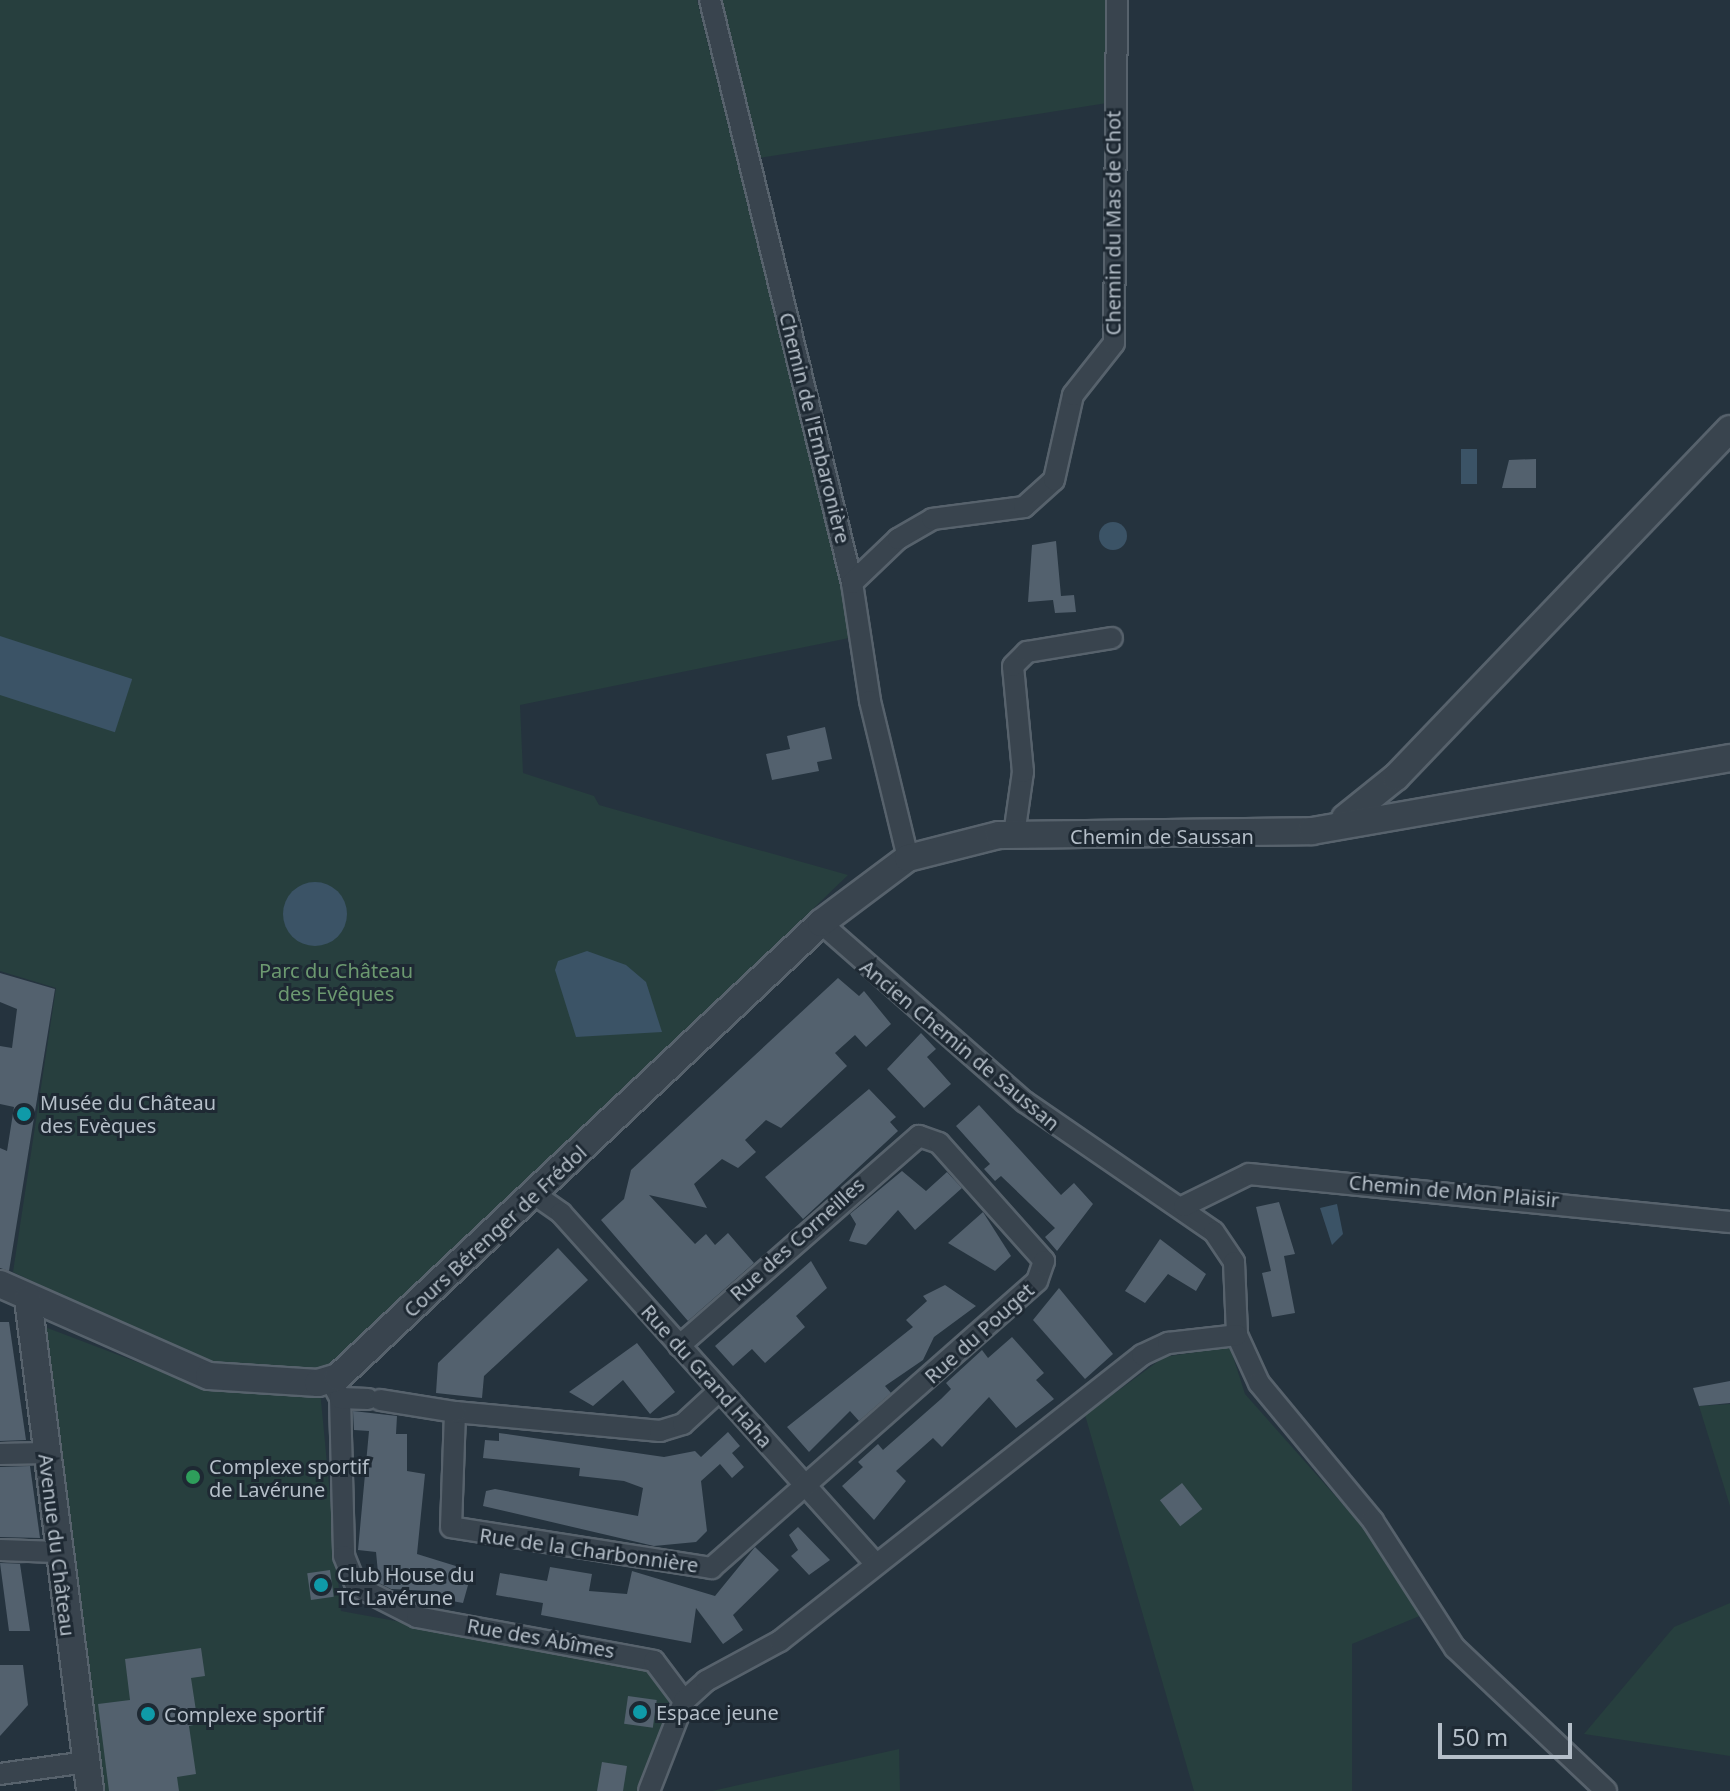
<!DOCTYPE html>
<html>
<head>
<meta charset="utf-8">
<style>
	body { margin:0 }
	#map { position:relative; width:1730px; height:1791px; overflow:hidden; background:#25333e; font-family:"Noto Sans",sans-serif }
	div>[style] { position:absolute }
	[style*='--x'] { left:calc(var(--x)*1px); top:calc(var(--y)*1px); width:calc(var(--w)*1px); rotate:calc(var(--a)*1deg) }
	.green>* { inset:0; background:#273f3e }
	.water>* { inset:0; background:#3b5366; transform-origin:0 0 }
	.round { border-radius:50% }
	.building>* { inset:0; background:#53616e; transform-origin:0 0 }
	.roads { filter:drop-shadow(2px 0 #57626c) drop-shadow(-2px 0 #57626c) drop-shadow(0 2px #57626c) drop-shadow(0 -2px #57626c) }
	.minor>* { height:20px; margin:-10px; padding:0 10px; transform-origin:10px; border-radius:10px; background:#39444e }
	.tertiary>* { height:26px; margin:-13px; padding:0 13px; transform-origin:13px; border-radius:13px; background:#39444e }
	.dots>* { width:22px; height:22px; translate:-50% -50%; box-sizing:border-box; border:4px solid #1e2933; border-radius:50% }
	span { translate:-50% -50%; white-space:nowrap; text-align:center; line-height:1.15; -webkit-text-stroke:6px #1e2933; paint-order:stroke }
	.street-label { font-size:20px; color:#b5bfc9 }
	.park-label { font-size:20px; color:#6c9970 }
	.poi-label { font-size:20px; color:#b5bfc9 }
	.left { translate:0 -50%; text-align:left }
	.scale { position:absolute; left:1438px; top:1723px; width:134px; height:36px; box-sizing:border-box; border:4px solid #b5bfc9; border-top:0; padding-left:10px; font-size:24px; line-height:28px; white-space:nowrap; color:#b5bfc9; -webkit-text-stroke:6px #1e2933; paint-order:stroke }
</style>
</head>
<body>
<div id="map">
	<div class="green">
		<i style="clip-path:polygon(0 0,697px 0,854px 637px,520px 705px,523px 773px,594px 796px,599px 805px,848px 875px,349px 1356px,323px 1370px,243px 1370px,187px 1355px,13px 1272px,56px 988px,0 971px)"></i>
		<i style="clip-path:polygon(718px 0,1112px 0,1107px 103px,759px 158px)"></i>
		<i style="clip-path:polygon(37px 1324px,205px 1388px,320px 1390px,341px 1611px,647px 1667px,664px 1681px,669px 1701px,641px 1791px,101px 1791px)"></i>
		<i style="clip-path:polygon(1230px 1347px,1245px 1394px,1362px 1526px,1422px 1615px,1352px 1644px,1352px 1791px,1194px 1791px,1085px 1415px,1164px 1357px)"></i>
		<i style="clip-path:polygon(1730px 1404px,1730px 1506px,1699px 1406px)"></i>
		<i style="clip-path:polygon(1730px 1603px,1730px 1756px,1584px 1734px,1674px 1627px)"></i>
		<i style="clip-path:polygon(899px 1749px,900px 1791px,712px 1791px)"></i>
	</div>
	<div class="water">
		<i style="left:1461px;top:449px;width:16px;height:35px"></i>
		<i class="round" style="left:1099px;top:522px;width:28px;height:28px"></i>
		<i style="left:0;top:636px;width:139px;height:56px;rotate:18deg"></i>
		<i class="round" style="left:283px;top:882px;width:64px;height:64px"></i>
		<i style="clip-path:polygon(587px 951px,626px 965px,646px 982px,662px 1032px,576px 1037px,555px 970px,558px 961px)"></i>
		<i style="clip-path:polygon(1337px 1204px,1343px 1234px,1332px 1245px,1320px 1208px)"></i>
	</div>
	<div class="building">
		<i style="clip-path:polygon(1536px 459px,1536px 488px,1502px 488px,1509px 460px)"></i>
		<i style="clip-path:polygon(1056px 541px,1061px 596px,1074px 595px,1076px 612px,1055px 613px,1053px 600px,1028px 602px,1032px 545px)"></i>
		<i style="clip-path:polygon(825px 727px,832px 759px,817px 762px,819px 771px,772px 780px,766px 754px,790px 749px,787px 736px)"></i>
		<i style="clip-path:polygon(0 973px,55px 989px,9px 1271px,0 1268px,0 1148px,7px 1151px,14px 1107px,0 1104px,0 1046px,12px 1048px,17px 1009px,0 1002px)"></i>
		<i style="clip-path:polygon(838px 978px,859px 996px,864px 991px,891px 1024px,866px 1047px,855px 1035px,835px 1053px,847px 1066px,781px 1128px,766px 1120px,745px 1140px,756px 1152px,738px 1168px,722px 1159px,694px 1184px,707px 1208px,649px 1195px,695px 1244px,706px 1234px,715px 1245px,728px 1233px,754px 1263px,688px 1321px,601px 1220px,624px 1199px,631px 1170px)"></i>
		<i style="clip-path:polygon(921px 1033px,936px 1049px,927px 1057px,951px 1084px,924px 1108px,887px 1069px)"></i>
		<i style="clip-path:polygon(869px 1089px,896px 1117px,890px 1122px,898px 1131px,803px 1219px,765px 1177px)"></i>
		<i style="clip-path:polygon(979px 1105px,1061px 1195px,1074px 1183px,1093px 1204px,1057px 1251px,1045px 1237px,1055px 1228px,1001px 1176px,995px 1181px,984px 1169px,990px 1164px,956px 1126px)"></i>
		<i style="clip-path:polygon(902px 1171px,926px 1191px,947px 1172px,962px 1188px,915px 1230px,898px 1210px,866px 1245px,849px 1241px,856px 1224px,850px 1214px)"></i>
		<i style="clip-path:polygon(1279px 1202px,1295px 1254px,1284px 1256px,1295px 1313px,1272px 1317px,1262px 1273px,1271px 1271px,1256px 1207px)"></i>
		<i style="clip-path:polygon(983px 1212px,1011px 1256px,995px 1271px,948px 1243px)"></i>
		<i style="clip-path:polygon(1160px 1239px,1206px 1274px,1196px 1291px,1168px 1274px,1145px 1303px,1125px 1291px)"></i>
		<i style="clip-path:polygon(558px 1248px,588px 1280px,484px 1376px,482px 1398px,436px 1393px,438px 1363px)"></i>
		<i style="clip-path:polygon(811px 1261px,827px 1288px,796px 1316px,805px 1327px,765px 1363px,752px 1349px,733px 1366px,715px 1346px)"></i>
		<i style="clip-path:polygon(945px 1285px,976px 1306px,934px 1337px,923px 1360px,885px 1386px,891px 1393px,859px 1421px,850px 1411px,809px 1452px,787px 1427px,913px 1327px,906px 1320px,927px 1301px,923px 1296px)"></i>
		<i style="clip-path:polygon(1059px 1288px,1113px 1354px,1085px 1379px,1033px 1320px)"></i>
		<i style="clip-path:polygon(0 1322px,9px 1322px,26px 1440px,0 1441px)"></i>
		<i style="clip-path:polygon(1012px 1337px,1044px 1373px,1036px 1380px,1054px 1399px,1016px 1428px,989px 1397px,942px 1447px,933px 1438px,896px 1471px,906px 1481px,874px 1520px,842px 1486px,863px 1467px,858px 1462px,878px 1444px,883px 1450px,941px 1399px,951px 1389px,946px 1383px,982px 1350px,988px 1358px)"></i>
		<i style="clip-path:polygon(637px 1343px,675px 1392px,650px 1414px,623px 1380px,593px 1406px,569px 1392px)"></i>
		<i style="clip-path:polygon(1730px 1381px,1730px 1403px,1699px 1406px,1693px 1388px)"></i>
		<i style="clip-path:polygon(353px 1411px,397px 1416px,396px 1434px,407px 1434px,407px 1471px,425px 1474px,417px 1554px,472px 1571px,463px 1603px,430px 1597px,431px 1591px,391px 1589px,379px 1583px,376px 1552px,358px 1550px,369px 1431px,354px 1430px)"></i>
		<i style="clip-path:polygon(728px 1432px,740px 1446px,732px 1453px,744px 1467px,732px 1478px,720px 1464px,701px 1481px,707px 1531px,696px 1542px,654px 1546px,483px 1506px,486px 1491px,495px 1489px,638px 1516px,643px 1488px,624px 1481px,579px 1476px,580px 1468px,483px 1458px,485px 1440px,499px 1441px,499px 1433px,664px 1457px,695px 1451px,701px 1457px)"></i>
		<i style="clip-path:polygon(30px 1466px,40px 1538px,0 1537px,0 1467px)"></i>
		<i style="left:1182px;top:1483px;width:33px;height:28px;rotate:52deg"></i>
		<i style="clip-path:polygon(798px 1527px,830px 1560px,809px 1575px,791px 1556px,798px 1550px,789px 1535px)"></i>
		<i style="clip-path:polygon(755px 1547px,779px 1570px,733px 1615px,743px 1630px,723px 1644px,696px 1608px,691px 1643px,541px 1615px,543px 1603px,496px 1595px,500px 1573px,547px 1581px,550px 1567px,592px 1574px,589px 1591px,627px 1594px,632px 1571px,715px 1596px)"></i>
		<i style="clip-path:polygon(0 1563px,29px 1564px,20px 1564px,30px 1631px,9px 1631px)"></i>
		<i style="left:330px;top:1570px;width:27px;height:23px;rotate:82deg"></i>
		<i style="clip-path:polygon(201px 1648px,205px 1676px,191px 1678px,198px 1724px,189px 1726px,196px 1774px,177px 1777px,179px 1791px,109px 1791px,98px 1704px,130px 1700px,125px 1659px)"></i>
		<i style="clip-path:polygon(0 1665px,23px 1665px,28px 1705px,0 1736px)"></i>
		<i style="left:628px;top:1696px;width:29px;height:28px;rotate:8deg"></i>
		<i style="clip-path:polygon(602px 1762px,627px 1766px,623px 1791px,597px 1791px)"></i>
	</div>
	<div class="roads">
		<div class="minor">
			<i style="--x:710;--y:0;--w:600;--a:76.31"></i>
			<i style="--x:852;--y:583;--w:119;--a:81.3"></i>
			<i style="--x:870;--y:701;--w:162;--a:76.4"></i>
			<i style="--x:852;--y:583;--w:64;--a:-43.7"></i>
			<i style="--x:898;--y:539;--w:39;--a:-30"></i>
			<i style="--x:932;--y:519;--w:93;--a:-7.4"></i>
			<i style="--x:1024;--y:507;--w:40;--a:-42"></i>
			<i style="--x:1054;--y:480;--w:87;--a:-77.4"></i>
			<i style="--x:1073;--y:395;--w:66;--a:-51.7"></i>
			<i style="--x:1114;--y:343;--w:343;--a:-89.5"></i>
			<i style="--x:1014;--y:835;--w:64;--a:-81.9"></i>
			<i style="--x:1023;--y:772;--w:106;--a:-95.4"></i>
			<i style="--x:1013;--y:666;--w:20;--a:-45"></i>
			<i style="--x:1027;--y:652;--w:86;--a:-9.4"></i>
			<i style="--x:821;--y:923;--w:271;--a:41.3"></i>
			<i style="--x:1025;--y:1102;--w:229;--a:34.5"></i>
			<i style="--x:1214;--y:1232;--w:36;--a:56"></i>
			<i style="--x:1234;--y:1262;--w:73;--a:87.6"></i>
			<i style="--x:1237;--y:1335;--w:53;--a:65.4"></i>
			<i style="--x:1259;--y:1383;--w:179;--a:50.4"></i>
			<i style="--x:1373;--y:1521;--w:151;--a:57.2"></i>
			<i style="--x:1455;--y:1648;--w:208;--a:43.4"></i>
			<i style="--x:534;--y:1194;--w:33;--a:35"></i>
			<i style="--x:561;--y:1213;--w:470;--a:48.1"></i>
			<i style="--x:1184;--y:1206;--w:72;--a:-26.2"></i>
			<i style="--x:1249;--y:1174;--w:483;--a:5.7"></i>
			<i style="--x:679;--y:1346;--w:319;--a:-41.2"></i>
			<i style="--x:919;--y:1136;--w:21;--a:19"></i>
			<i style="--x:939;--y:1143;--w:158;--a:48.3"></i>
			<i style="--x:1044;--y:1261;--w:21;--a:109"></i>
			<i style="--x:1037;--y:1281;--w:434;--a:138.6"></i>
			<i style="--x:712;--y:1568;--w:264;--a:-171.1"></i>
			<i style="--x:451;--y:1527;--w:115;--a:-88"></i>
			<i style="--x:455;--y:1412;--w:206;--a:5.3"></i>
			<i style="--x:660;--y:1431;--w:24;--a:-17"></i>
			<i style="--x:683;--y:1424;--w:50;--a:-42.6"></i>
			<i style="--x:330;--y:1379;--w:21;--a:62"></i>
			<i style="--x:340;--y:1398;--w:158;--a:88.5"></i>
			<i style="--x:344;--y:1556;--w:32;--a:68"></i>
			<i style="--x:356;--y:1586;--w:68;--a:26.9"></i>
			<i style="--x:417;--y:1617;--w:241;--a:10.5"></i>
			<i style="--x:654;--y:1661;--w:50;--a:53.1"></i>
			<i style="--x:340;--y:1398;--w:28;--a:2"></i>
			<i style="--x:380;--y:1400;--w:76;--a:9.1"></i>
			<i style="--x:0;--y:1454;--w:45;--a:-1.3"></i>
			<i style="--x:0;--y:1550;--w:57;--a:2"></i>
			<i style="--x:0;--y:1774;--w:87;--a:-7.9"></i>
			<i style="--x:649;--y:1791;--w:97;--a:-68.7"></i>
			<i style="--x:684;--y:1701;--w:30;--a:-42"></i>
			<i style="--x:706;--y:1681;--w:84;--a:-28.4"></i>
			<i style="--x:780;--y:1641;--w:461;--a:-38.3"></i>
			<i style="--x:1142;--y:1355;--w:29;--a:-25"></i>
			<i style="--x:1168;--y:1343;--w:69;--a:-6.6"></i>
		</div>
		<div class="tertiary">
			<i style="--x:1345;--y:818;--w:65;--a:-38.8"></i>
			<i style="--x:1396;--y:777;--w:482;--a:-46.2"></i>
			<i style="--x:0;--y:1284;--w:228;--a:23.8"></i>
			<i style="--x:209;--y:1376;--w:109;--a:3.7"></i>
			<i style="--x:318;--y:1383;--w:21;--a:-17"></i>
			<i style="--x:338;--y:1377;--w:663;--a:-43.23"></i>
			<i style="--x:821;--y:923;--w:109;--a:-36.8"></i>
			<i style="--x:908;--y:858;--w:94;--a:-14.2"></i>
			<i style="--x:999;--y:835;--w:313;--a:-0.7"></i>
			<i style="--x:1312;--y:831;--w:424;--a:-9.9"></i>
			<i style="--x:28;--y:1299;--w:496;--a:82.8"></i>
		</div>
	</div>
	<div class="dots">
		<i style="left:24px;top:1114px;background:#0f9aa8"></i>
		<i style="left:193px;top:1477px;background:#2e9e5b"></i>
		<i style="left:321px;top:1585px;background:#0f9aa8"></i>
		<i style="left:640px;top:1712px;background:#0f9aa8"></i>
		<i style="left:148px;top:1714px;background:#0f9aa8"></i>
	</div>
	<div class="street-label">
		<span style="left:1113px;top:223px;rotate:-90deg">Chemin du Mas de Chot</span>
		<span style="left:815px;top:428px;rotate:76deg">Chemin de l'Embaronière</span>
		<span style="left:1162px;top:836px">Chemin de Saussan</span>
		<span style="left:960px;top:1045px;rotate:40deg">Ancien Chemin de Saussan</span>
		<span style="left:1454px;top:1191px;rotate:5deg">Chemin de Mon Plaisir</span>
		<span style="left:495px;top:1231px;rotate:-43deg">Cours Bérenger de Frédol</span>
		<span style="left:797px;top:1239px;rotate:-42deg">Rue des Corneilles</span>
		<span style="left:979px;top:1333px;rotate:-42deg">Rue du Pouget</span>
		<span style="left:707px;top:1376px;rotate:48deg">Rue du Grand Haha</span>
		<span style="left:57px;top:1545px;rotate:83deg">Avenue du Château</span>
		<span style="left:589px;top:1550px;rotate:8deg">Rue de la Charbonnière</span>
		<span style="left:541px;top:1638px;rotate:10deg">Rue des Abîmes</span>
	</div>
	<div class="park-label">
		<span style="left:336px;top:982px">Parc du Château<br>des Evêques</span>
	</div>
	<div class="poi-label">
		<span class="left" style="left:40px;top:1114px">Musée du Château<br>des Evèques</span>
		<span class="left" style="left:209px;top:1478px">Complexe sportif<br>de Lavérune</span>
		<span class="left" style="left:337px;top:1586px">Club House du<br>TC Lavérune</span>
		<span class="left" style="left:656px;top:1712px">Espace jeune</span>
		<span class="left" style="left:164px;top:1714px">Complexe sportif</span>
	</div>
	<div class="scale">50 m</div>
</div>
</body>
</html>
